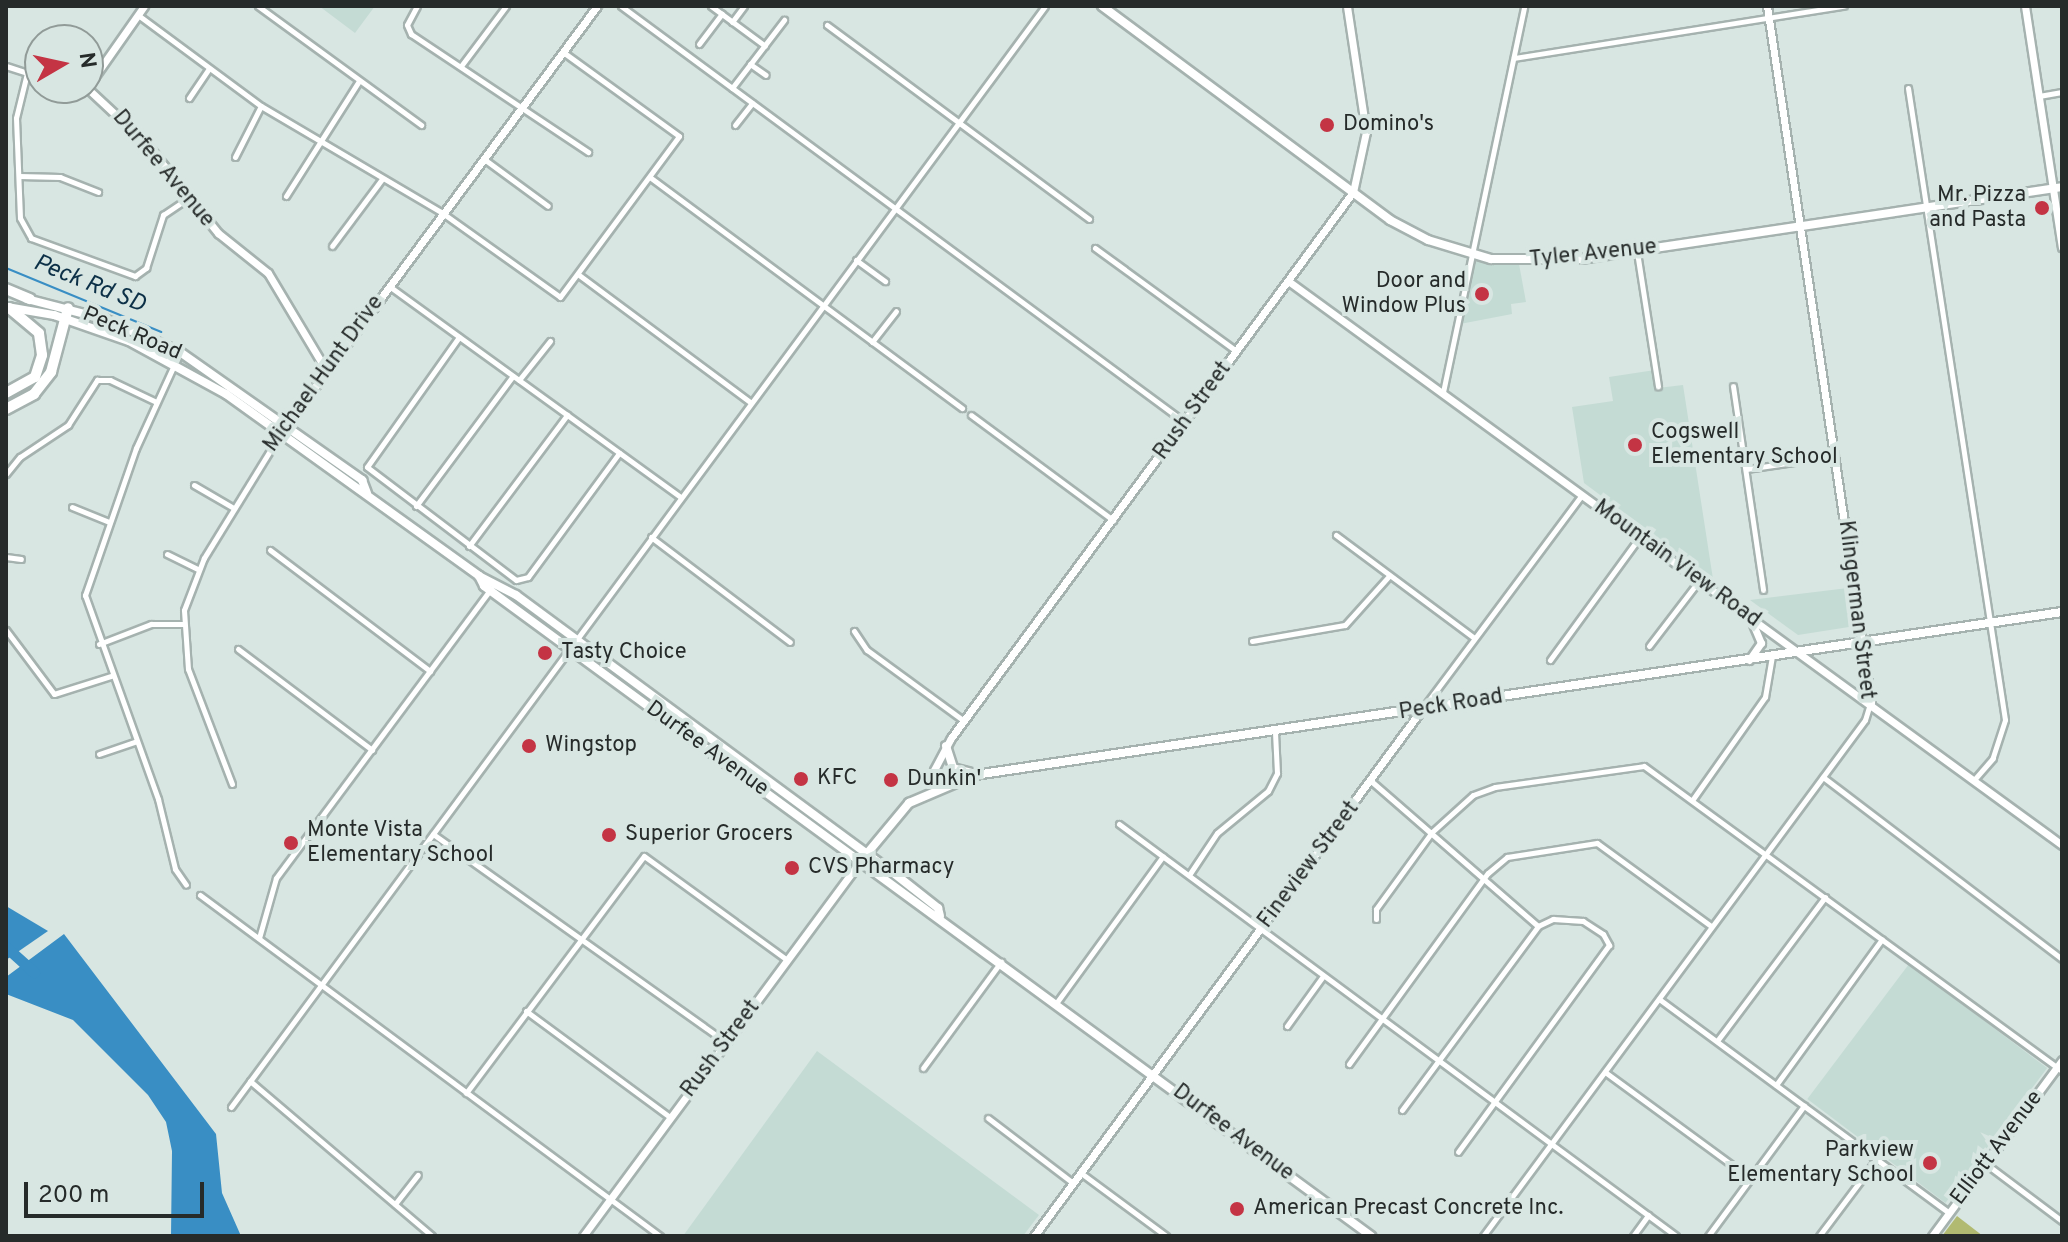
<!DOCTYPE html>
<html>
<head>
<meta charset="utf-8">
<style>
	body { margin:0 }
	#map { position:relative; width:2068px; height:1242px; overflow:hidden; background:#d8e6e2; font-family:Overpass,sans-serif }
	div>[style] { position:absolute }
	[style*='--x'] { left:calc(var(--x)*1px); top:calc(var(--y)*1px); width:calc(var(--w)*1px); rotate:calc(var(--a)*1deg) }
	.built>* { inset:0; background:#c4dbd4; transform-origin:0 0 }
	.green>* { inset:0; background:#b1ba71 }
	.water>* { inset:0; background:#398ec4 }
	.stream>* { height:2px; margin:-1px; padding:0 1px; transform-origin:1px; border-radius:1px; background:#398ec4 }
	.river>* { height:11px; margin:-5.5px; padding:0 5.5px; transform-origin:5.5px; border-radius:5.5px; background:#398ec4 }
	.roads { filter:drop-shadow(2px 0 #a5b2af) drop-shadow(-2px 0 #a5b2af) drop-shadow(0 2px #a5b2af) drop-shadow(0 -2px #a5b2af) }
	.minor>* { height:5px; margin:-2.5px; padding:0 2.5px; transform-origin:2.5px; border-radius:2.5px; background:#fff }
	.tertiary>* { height:7px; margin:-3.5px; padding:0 3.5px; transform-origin:3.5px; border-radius:3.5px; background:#fff }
	.secondary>* { height:8px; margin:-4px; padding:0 4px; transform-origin:4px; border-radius:4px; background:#fff }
	.motorway>* { height:10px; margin:-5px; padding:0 5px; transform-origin:5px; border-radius:5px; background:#fff }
	.dots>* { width:22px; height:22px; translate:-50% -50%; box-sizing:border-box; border:4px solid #d8e6e2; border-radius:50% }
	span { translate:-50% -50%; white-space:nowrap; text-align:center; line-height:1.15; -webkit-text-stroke:8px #d8e6e2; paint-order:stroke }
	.poi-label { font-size:22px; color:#262b2a }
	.left { translate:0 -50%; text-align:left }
	.right { translate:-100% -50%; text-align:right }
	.street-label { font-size:22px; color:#262b2a }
	.water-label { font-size:24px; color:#0c3047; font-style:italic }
	.frame { position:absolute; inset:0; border:8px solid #262b2a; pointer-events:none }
	.north { position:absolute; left:24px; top:24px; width:80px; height:80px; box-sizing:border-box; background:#d8e6e2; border:2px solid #919b98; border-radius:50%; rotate:81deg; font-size:22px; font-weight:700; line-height:32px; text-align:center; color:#262b2a }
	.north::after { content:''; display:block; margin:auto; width:28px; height:36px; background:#c43444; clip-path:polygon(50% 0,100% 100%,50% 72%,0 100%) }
	.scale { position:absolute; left:24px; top:1182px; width:180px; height:36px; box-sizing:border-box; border:4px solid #262b2a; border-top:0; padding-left:10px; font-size:24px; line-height:28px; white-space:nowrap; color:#262b2a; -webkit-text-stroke:6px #d8e6e2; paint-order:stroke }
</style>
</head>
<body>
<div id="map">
	<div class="built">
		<i style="clip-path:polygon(319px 6px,375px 6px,355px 33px)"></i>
		<i style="clip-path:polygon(1473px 257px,1519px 264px,1526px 302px,1511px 304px,1512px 314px,1460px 324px)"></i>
		<i style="clip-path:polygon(1655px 370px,1658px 388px,1683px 385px,1713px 579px,1584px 483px,1572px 407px,1613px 401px,1609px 377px)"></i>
		<i style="clip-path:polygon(1848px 588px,1849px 627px,1798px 635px,1750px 600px)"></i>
		<i style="left:1909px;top:964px;width:173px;height:169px;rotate:37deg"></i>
		<i style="clip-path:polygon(817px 1051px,1039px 1215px,1023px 1236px,683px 1236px)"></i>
	</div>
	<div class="green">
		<i style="clip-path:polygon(1957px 1216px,1983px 1236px,1942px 1236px)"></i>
	</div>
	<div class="water">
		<i style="clip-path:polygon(6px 906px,48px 931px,6px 960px)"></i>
		<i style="clip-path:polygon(64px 934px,216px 1134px,222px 1193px,241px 1236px,171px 1236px,172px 1151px,166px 1122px,148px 1095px,73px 1020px,6px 994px,6px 977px)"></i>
	</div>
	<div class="stream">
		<i style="--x:6;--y:268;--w:168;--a:22.4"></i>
	</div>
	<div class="river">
		<i style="--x:6;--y:947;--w:38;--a:42"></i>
	</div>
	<div class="roads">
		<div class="minor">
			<i style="--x:258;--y:6;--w:202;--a:36.1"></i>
			<i style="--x:417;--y:6;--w:21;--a:118"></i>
			<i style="--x:407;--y:25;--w:10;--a:66"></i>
			<i style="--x:411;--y:34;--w:213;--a:33.7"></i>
			<i style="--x:621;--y:6;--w:699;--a:36.44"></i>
			<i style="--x:711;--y:6;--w:67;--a:36.5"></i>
			<i style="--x:138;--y:15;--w:153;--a:36.5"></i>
			<i style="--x:261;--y:106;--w:209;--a:30.5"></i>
			<i style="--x:441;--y:212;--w:146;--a:35.5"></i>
			<i style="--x:560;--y:297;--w:200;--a:-53.5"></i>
			<i style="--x:679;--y:136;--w:143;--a:-144.1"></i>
			<i style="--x:732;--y:22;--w:20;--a:-53"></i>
			<i style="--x:827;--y:25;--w:326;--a:36.5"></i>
			<i style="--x:699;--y:44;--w:38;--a:-53"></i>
			<i style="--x:1514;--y:58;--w:334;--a:-9"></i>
			<i style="--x:750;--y:64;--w:19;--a:35"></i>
			<i style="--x:6;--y:66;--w:36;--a:18"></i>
			<i style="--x:461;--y:66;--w:75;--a:-53.1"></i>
			<i style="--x:27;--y:73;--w:46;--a:103.7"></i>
			<i style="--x:16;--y:118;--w:100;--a:87.7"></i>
			<i style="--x:20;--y:218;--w:23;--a:61"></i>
			<i style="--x:31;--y:238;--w:111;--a:20.1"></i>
			<i style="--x:135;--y:276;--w:14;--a:-36"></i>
			<i style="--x:146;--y:268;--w:56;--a:-72.2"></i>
			<i style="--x:163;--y:215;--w:30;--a:-34"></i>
			<i style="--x:732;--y:88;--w:86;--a:-52.6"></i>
			<i style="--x:1908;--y:88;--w:639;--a:81.27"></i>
			<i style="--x:2005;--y:720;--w:40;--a:108"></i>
			<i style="--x:1993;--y:758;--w:28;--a:131"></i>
			<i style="--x:2039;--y:96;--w:23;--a:-10"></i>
			<i style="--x:189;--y:98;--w:34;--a:-56"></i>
			<i style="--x:735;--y:125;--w:28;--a:-52"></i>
			<i style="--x:235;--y:157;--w:57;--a:-63"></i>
			<i style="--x:484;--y:159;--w:79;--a:36.3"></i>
			<i style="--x:19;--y:176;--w:41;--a:1.4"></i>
			<i style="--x:60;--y:177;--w:41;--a:21.5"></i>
			<i style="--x:651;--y:178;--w:387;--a:36.5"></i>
			<i style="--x:286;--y:196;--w:136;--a:-57.6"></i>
			<i style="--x:332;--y:246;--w:84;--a:-53.3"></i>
			<i style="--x:1095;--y:248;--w:175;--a:36.1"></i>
			<i style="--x:1637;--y:252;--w:136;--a:81.1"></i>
			<i style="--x:856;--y:260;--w:36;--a:36"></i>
			<i style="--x:579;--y:275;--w:213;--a:36.6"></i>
			<i style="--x:389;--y:286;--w:359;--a:35.9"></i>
			<i style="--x:459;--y:337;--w:159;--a:125.3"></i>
			<i style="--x:367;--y:467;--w:187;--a:37.2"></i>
			<i style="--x:516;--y:580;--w:12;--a:-14"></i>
			<i style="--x:528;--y:577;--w:154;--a:-53.7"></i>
			<i style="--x:872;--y:342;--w:39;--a:-52"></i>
			<i style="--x:180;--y:352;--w:106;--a:114.6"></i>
			<i style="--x:136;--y:448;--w:156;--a:109.1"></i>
			<i style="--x:85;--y:595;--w:217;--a:70.3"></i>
			<i style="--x:158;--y:799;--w:72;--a:76.3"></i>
			<i style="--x:175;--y:869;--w:19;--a:55"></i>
			<i style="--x:519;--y:380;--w:50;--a:-51.5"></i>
			<i style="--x:1733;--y:386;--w:206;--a:81.6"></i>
			<i style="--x:1443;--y:392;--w:394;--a:-78.1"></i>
			<i style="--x:971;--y:415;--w:177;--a:36.5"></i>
			<i style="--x:1747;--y:469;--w:89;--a:-8.4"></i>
			<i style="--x:6;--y:474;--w:22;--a:-51"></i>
			<i style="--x:20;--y:457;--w:58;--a:-33.7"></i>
			<i style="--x:68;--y:425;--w:54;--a:-57.2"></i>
			<i style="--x:97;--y:380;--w:13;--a:0"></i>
			<i style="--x:110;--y:380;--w:49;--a:25.5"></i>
			<i style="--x:194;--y:485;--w:44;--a:30.1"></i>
			<i style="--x:416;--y:506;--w:162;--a:-53.3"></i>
			<i style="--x:72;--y:507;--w:40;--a:22"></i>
			<i style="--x:1336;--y:535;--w:172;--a:36.7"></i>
			<i style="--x:651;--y:537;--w:174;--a:37.1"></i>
			<i style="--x:469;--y:546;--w:164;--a:-53.2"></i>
			<i style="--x:270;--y:550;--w:201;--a:37.1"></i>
			<i style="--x:167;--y:554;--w:34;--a:26"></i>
			<i style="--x:6;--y:557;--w:15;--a:8"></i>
			<i style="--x:6;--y:630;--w:80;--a:53.1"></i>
			<i style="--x:54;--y:694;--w:60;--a:-17.5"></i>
			<i style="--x:854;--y:631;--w:23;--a:56"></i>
			<i style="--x:867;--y:650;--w:120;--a:36.2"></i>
			<i style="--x:1252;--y:641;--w:94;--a:-9.8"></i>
			<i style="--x:1345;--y:625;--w:66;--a:-48.1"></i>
			<i style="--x:99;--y:644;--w:56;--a:-21"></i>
			<i style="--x:151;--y:624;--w:32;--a:0"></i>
			<i style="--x:1649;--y:646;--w:81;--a:-52.6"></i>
			<i style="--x:238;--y:649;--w:168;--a:37"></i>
			<i style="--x:1550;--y:660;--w:151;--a:-53.9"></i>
			<i style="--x:1423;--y:708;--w:266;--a:-53.3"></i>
			<i style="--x:99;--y:754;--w:40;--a:-18.9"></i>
			<i style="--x:1823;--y:777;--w:300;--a:37.3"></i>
			<i style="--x:1371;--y:781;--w:221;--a:41"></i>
			<i style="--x:1538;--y:926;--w:17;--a:-25"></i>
			<i style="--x:1553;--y:919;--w:30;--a:4"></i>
			<i style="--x:1583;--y:921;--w:24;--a:33"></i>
			<i style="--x:1603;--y:934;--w:13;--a:61"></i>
			<i style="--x:1609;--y:945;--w:256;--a:126.1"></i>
			<i style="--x:232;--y:784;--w:123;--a:-110.9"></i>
			<i style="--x:188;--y:669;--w:59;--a:-93.9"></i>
			<i style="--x:184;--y:610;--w:56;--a:-69"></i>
			<i style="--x:204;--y:558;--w:147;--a:-58.4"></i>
			<i style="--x:1693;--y:799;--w:125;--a:-54.8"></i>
			<i style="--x:1765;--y:697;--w:42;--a:-80.3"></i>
			<i style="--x:1119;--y:824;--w:693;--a:36.49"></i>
			<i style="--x:433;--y:834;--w:359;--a:35.4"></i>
			<i style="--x:1189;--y:875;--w:50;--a:-56.3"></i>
			<i style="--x:1217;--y:833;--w:66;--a:-39.5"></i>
			<i style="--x:1268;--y:791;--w:20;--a:-63"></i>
			<i style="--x:1277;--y:773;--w:41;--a:-92.8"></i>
			<i style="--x:200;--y:895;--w:573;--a:36.55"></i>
			<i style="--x:1376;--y:919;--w:10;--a:-90"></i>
			<i style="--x:1376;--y:909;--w:95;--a:-54"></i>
			<i style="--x:1432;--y:832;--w:55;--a:-42.1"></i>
			<i style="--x:1473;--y:795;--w:23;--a:-20"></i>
			<i style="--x:1495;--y:787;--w:150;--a:-8"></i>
			<i style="--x:1644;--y:766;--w:517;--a:36.12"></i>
			<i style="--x:259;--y:938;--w:62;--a:-74.2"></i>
			<i style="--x:276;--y:878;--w:361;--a:-53.4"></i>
			<i style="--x:1659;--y:999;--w:360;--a:36.4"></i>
			<i style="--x:1057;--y:1002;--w:180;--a:-54"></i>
			<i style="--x:526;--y:1011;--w:179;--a:36.4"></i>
			<i style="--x:1287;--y:1026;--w:62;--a:-54.2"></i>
			<i style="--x:1717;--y:1041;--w:180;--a:-53.1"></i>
			<i style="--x:1349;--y:1064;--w:236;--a:-54"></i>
			<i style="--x:1488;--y:873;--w:25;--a:-40"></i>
			<i style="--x:1507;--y:857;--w:91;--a:-8.8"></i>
			<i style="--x:1597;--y:843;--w:141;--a:36.1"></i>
			<i style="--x:923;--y:1068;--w:132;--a:-53.7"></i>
			<i style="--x:1605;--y:1072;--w:181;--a:36.2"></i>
			<i style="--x:250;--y:1081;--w:239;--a:40.4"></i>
			<i style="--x:1776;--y:1085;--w:180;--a:-54"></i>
			<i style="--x:466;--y:1093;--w:296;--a:-53.1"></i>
			<i style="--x:644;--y:856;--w:177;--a:36"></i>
			<i style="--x:231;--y:1107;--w:1369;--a:-53.52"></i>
			<i style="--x:1402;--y:1110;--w:229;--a:-53.5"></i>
			<i style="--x:988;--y:1118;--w:107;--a:37.4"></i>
			<i style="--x:1986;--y:1164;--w:95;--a:36.9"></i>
			<i style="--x:1081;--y:1173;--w:106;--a:36.5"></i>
			<i style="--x:395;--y:1204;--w:37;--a:-52"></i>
			<i style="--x:1483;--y:1236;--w:642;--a:-53.49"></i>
			<i style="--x:1865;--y:720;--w:17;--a:-73"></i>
			<i style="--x:1633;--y:1236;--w:26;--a:-54"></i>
			<i style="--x:1708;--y:1236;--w:162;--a:-53.6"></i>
			<i style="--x:1819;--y:1236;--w:95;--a:-53.1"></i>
		</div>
		<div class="tertiary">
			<i style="--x:1767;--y:6;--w:705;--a:81.51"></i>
			<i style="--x:2025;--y:6;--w:244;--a:81.3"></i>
			<i style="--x:88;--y:86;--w:98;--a:-55"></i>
			<i style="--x:87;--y:88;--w:79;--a:43"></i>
			<i style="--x:145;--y:142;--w:117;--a:51.3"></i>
			<i style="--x:218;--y:233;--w:64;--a:38.7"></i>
			<i style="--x:268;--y:273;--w:113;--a:59.1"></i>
			<i style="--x:1291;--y:283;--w:954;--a:36.09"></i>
			<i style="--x:284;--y:429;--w:526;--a:-53.5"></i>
			<i style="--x:1749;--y:660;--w:21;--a:-55"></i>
			<i style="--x:1761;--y:643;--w:21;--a:-113"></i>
			<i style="--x:938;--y:787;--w:17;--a:-103"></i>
			<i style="--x:934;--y:770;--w:36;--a:-62"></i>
			<i style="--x:951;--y:738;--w:678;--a:-53.64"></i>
			<i style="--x:1353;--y:192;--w:61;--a:-77.8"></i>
			<i style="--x:1366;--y:132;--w:127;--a:-98.6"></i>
			<i style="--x:583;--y:1236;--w:465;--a:-53.5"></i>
			<i style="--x:1034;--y:1236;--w:654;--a:-53.64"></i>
			<i style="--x:1932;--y:1236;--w:219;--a:-53.5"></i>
		</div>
		<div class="secondary">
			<i style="--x:1102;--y:6;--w:359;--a:36.6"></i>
			<i style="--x:1390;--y:220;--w:43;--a:27.8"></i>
			<i style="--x:1428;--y:240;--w:66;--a:16.8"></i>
			<i style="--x:1491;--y:259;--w:90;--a:0"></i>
			<i style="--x:1581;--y:259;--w:486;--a:-8.5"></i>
			<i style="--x:27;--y:299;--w:80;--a:14.6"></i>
			<i style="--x:104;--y:319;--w:83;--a:23.5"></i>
			<i style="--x:180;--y:352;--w:223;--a:35.1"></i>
			<i style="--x:362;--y:480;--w:14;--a:69"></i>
			<i style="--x:7;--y:307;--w:48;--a:9.7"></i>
			<i style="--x:54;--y:315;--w:79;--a:19.1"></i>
			<i style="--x:129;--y:341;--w:111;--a:28.7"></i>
			<i style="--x:226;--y:394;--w:312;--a:35.7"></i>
			<i style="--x:479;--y:576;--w:42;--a:27.2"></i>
			<i style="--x:516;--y:595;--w:466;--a:36.4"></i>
			<i style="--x:891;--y:871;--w:60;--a:38.2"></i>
			<i style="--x:938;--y:908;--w:8;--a:76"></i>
			<i style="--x:479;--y:576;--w:11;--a:63"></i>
			<i style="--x:484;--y:586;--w:1100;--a:36.23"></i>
			<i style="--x:946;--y:746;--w:23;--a:72"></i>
			<i style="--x:953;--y:768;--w:23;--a:15"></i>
			<i style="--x:860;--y:862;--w:77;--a:-50.3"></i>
			<i style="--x:909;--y:803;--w:72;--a:-23"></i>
			<i style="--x:975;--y:775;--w:1099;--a:-8.53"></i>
		</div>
		<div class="motorway">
			<i style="--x:6;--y:289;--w:26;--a:23"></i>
			<i style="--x:6;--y:393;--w:33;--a:-29"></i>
			<i style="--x:35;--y:377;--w:23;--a:-72"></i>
			<i style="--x:42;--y:355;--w:22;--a:-98"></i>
			<i style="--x:39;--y:333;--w:39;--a:-140"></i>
			<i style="--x:6;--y:409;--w:32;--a:-28"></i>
			<i style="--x:34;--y:394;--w:28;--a:-52"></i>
			<i style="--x:51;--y:372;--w:66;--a:-75.1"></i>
		</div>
	</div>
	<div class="dots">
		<i style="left:1327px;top:125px;background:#c43444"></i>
		<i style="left:2042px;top:208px;background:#c43444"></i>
		<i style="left:1482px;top:294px;background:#c43444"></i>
		<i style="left:1635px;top:445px;background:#c43444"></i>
		<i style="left:545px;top:653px;background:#c43444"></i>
		<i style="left:529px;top:746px;background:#c43444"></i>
		<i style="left:801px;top:779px;background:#c43444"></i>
		<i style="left:891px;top:780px;background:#c43444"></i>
		<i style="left:609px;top:835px;background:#c43444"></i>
		<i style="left:291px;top:843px;background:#c43444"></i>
		<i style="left:792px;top:868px;background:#c43444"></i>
		<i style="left:1930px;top:1163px;background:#c43444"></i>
		<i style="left:1237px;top:1209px;background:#c43444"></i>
	</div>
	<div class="poi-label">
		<span class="left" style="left:1343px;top:125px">Domino's</span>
		<span class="right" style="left:2026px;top:208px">Mr. Pizza<br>and Pasta</span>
		<span class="right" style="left:1466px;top:294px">Door and<br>Window Plus</span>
		<span class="left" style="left:1651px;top:445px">Cogswell<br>Elementary School</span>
		<span class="left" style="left:561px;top:653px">Tasty Choice</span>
		<span class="left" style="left:545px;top:746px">Wingstop</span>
		<span class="left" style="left:817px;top:779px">KFC</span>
		<span class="left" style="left:907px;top:780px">Dunkin'</span>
		<span class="left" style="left:307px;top:843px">Monte Vista<br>Elementary School</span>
		<span class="left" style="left:625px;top:835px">Superior Grocers</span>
		<span class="left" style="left:808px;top:868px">CVS Pharmacy</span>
		<span class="right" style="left:1914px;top:1163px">Parkview<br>Elementary School</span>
		<span class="left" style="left:1253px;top:1209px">American Precast Concrete Inc.</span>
	</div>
	<div class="street-label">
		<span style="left:163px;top:169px;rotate:50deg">Durfee Avenue</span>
		<span style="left:1593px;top:254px;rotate:-6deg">Tyler Avenue</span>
		<span style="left:132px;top:334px;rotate:23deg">Peck Road</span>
		<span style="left:324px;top:374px;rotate:-54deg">Michael Hunt Drive</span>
		<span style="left:1193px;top:411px;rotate:-54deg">Rush Street</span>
		<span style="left:1677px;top:564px;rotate:36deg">Mountain View Road</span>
		<span style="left:1856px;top:610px;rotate:83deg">Klingerman Street</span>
		<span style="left:1451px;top:705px;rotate:-9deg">Peck Road</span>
		<span style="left:707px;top:749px;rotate:36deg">Durfee Avenue</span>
		<span style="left:1309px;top:865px;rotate:-53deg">Fineview Street</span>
		<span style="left:721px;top:1049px;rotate:-53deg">Rush Street</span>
		<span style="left:1233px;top:1133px;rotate:37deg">Durfee Avenue</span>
		<span style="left:1997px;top:1148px;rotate:-53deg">Elliott Avenue</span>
	</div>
	<div class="water-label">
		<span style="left:89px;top:285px;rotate:22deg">Peck Rd SD</span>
	</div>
	<div class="frame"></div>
	<div class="north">N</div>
	<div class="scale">200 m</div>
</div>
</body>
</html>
